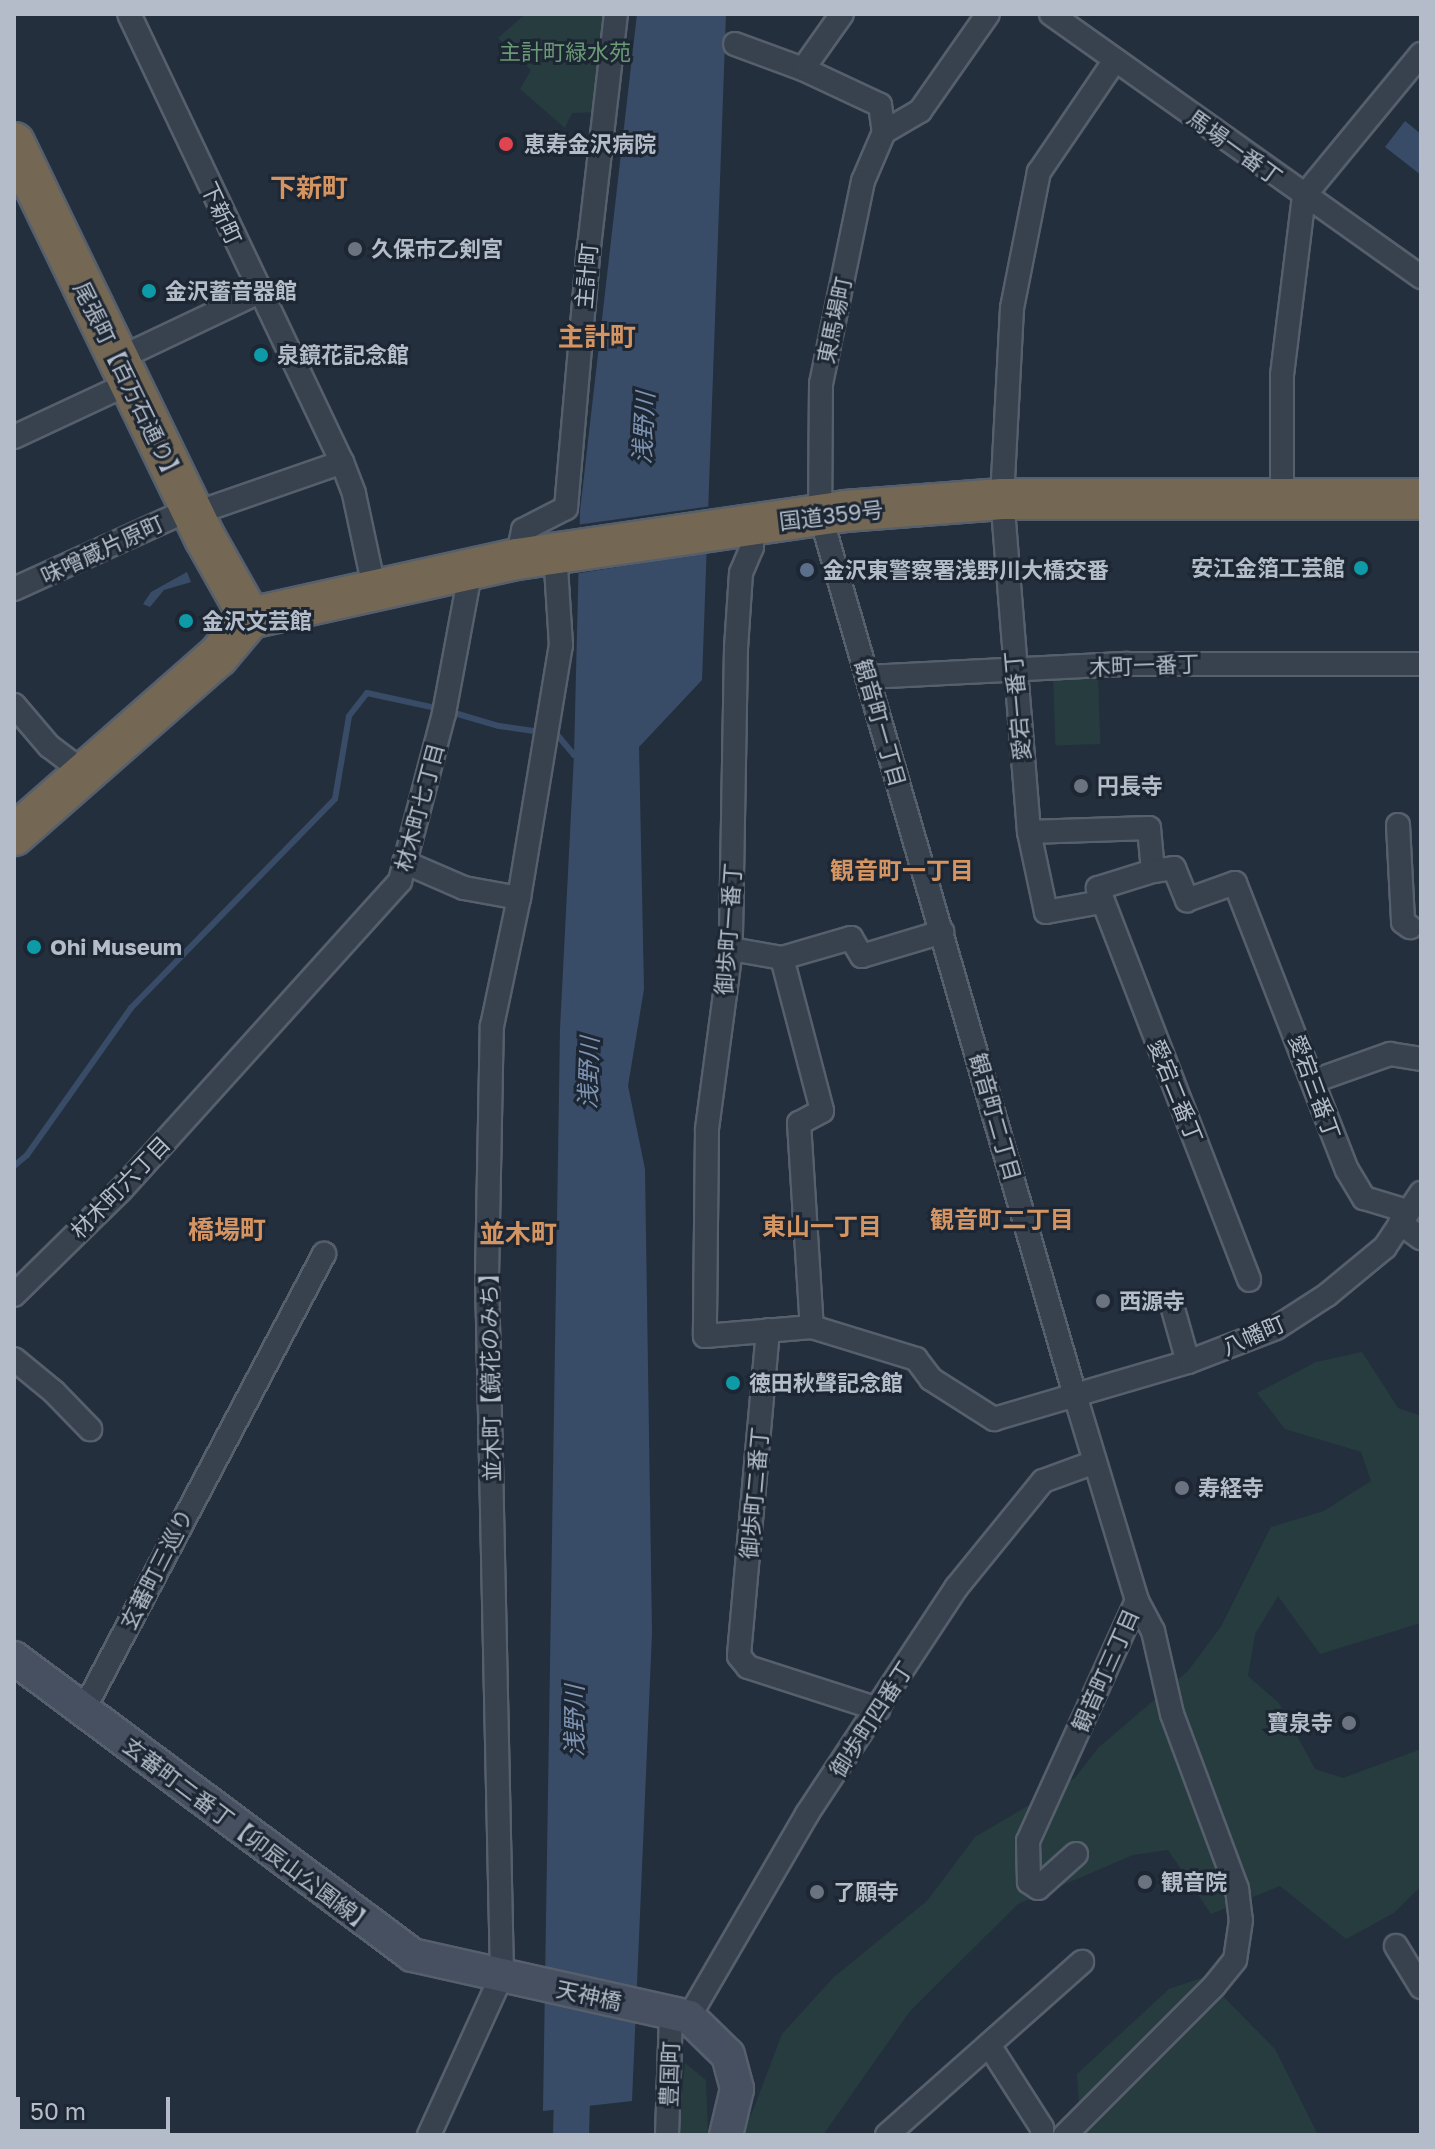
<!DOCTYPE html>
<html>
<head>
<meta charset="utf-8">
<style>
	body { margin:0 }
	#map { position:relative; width:1435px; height:2149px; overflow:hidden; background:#242f3e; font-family:"Golos Text","Noto Sans JP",sans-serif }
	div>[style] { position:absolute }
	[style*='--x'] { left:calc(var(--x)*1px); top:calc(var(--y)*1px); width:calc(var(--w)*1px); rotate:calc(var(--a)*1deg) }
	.green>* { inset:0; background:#263c3f; transform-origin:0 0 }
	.water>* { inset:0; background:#394c67 }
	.pier>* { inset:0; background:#242f3e }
	.stream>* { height:6px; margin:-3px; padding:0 3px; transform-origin:3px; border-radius:3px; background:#394c67 }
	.river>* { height:36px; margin:-18px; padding:0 18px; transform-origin:18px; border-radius:18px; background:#394c67 }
	.roads { filter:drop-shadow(2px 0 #565f6c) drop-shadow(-2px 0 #565f6c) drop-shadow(0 2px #565f6c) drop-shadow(0 -2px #565f6c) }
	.street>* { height:22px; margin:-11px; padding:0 11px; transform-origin:11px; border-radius:11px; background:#38414e }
	.secondary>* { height:32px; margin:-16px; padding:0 16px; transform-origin:16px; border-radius:16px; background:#465061 }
	.highway>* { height:40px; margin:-20px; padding:0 20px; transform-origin:20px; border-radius:20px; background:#746855 }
	.dots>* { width:22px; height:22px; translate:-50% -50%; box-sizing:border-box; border:4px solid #1d2633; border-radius:50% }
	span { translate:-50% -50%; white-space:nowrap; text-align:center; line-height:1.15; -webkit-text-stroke:6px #1d2633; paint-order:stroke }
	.park-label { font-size:22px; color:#6b9a76 }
	.poi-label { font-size:22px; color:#b4bcc9; font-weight:700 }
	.left { translate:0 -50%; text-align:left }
	.right { translate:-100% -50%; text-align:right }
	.street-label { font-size:22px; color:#b4bcc9 }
	.water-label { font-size:24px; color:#7c92b1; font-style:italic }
	.neighbourhood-label { font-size:24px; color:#d59563; font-weight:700 }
	.quarter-label { font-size:26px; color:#d59563; font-weight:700 }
	.frame { position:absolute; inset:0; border:16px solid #b4bcc9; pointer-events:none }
	.scale { position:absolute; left:16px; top:2097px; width:154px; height:36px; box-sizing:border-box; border:4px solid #b4bcc9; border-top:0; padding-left:10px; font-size:24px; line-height:28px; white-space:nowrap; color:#b4bcc9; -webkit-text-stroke:6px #1d2633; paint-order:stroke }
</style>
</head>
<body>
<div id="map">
	<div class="green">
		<i style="clip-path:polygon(536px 14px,608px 14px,599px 112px,572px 113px,565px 128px,520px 89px,531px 70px,498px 38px,523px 16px)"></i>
		<i style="left:1098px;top:675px;width:69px;height:45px;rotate:88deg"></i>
		<i style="clip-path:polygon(1362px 1352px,1398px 1408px,1421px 1416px,1421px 1623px,1320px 1654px,1278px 1596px,1255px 1634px,1248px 1676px,1279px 1703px,1315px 1769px,1343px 1778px,1421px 1749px,1421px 1886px,1394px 1913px,1346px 1939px,1280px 1886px,1211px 1914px,1168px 1850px,1133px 1855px,1018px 1904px,910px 2011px,823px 2135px,739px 2135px,752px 2113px,782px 2034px,834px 1977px,927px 1901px,975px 1837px,1075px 1778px,1098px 1748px,1188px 1671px,1222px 1625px,1271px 1527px,1324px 1511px,1371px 1481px,1361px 1452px,1285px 1429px,1257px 1393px,1316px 1362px)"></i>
		<i style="clip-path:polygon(1204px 1977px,1275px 2049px,1318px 2135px,1081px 2135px,1077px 2074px,1169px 1989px)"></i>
		<i style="clip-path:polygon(685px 2063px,706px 2080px,708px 2135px,678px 2135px)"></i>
	</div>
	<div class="water">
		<i style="clip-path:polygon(637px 14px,726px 14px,702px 680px,639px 747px,644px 989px,628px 1086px,645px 1169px,652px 1633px,632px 2101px,543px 2111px,560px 1029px,574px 755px,580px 511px)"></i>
		<i style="clip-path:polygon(1405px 121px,1421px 134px,1421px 175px,1385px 147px)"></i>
		<i style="clip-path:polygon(187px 572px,191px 582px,164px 590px,150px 607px,143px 604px,151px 592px)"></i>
	</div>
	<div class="pier">
		<i style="clip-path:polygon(712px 506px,710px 552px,574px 574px,576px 525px)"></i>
	</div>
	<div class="stream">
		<i style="--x:451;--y:712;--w:50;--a:16.3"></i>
		<i style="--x:499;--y:726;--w:42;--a:8.1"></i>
		<i style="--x:559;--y:737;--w:23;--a:50"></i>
		<i style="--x:574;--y:755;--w:8;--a:14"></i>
		<i style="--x:14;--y:1166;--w:17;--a:-40"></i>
		<i style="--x:27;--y:1155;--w:180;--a:-54.7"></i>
		<i style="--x:131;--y:1008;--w:292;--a:-45.7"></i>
		<i style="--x:335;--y:799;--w:84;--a:-80.4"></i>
		<i style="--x:349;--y:716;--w:29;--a:-52"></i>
		<i style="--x:367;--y:693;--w:71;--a:12.3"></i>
	</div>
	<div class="river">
		<i style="--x:571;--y:2135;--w:74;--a:-88.5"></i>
	</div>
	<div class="roads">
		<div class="street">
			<i style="--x:129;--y:14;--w:496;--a:64.6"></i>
			<i style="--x:342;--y:462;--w:34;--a:69"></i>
			<i style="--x:354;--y:494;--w:100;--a:77.9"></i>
			<i style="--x:1051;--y:14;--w:454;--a:35.4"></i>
			<i style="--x:735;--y:44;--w:72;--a:20.2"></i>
			<i style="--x:803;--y:69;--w:85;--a:25.1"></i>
			<i style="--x:880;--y:105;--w:27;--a:82"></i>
			<i style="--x:803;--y:69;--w:67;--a:-54.7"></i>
			<i style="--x:884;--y:132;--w:53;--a:113.2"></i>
			<i style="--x:863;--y:181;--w:207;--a:101.7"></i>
			<i style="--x:821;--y:384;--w:130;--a:90.4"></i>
			<i style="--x:820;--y:514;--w:917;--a:73.86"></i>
			<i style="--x:1075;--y:1395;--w:215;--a:73.2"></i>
			<i style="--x:1137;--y:1601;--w:34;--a:62"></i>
			<i style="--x:1153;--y:1631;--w:85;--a:77.1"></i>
			<i style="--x:1172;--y:1714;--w:187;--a:69.6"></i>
			<i style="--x:1237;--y:1889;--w:31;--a:83"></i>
			<i style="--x:1241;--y:1920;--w:40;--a:98.5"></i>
			<i style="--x:1235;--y:1960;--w:33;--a:129"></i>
			<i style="--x:1214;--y:1986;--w:211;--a:135"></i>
			<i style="--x:884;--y:132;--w:42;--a:-30.3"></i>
			<i style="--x:920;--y:111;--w:118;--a:-55"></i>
			<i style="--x:118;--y:359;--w:156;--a:-25.4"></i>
			<i style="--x:14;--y:437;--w:128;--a:-25"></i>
			<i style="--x:1282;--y:499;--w:124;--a:-90"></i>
			<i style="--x:1282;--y:375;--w:180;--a:-83"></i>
			<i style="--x:1304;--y:196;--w:184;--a:-50.5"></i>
			<i style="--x:193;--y:514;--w:158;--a:-19.2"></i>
			<i style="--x:752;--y:525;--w:22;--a:90"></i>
			<i style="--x:752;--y:547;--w:28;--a:113"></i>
			<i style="--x:741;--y:573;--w:75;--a:93.8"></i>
			<i style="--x:736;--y:648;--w:301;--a:91"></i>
			<i style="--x:731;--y:949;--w:183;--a:97.6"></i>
			<i style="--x:707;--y:1130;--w:206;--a:90.6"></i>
			<i style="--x:705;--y:1336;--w:107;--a:-4.8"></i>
			<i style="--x:812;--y:1327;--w:109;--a:17.1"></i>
			<i style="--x:916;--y:1359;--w:25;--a:53"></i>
			<i style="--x:931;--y:1379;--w:75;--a:32.4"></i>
			<i style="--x:994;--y:1419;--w:202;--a:-16.4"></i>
			<i style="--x:1188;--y:1362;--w:94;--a:-21.1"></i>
			<i style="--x:1276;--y:1328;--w:61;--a:-32.9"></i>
			<i style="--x:1327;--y:1295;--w:75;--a:-39.6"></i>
			<i style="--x:1385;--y:1247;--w:65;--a:-56.3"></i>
			<i style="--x:517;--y:559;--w:30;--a:-78"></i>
			<i style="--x:523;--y:530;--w:48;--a:-27.1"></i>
			<i style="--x:566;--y:508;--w:262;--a:-85"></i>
			<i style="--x:589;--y:247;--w:235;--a:-83.4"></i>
			<i style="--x:14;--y:589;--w:193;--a:-24.4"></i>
			<i style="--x:867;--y:677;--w:261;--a:-2.9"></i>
			<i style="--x:1128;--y:664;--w:293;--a:0"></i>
			<i style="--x:14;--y:705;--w:54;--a:49.5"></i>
			<i style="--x:49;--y:746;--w:46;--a:37.1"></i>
			<i style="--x:1398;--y:825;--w:97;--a:87"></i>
			<i style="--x:1403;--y:922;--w:9;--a:36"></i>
			<i style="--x:1029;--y:832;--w:120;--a:-1.9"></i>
			<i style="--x:1149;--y:828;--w:43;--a:84.7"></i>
			<i style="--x:1153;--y:871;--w:21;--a:-8"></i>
			<i style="--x:1174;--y:868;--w:35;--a:68"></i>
			<i style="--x:1187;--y:900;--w:51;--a:-19.5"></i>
			<i style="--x:1235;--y:883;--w:308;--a:68.7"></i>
			<i style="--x:1347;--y:1170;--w:33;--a:59"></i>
			<i style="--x:1364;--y:1198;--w:45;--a:16.8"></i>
			<i style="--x:404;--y:862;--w:65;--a:23.4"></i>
			<i style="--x:464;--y:888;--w:56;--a:10.3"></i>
			<i style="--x:1153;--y:871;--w:58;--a:162.8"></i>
			<i style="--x:1098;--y:888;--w:420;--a:68.9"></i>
			<i style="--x:1101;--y:902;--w:56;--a:169.7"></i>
			<i style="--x:1046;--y:912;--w:82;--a:-102"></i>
			<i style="--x:1029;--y:832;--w:334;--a:-94.6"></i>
			<i style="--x:1002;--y:499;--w:191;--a:-87"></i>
			<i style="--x:1012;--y:308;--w:139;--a:-78.8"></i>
			<i style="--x:1039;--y:172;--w:135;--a:-55.8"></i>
			<i style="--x:731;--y:949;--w:52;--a:10"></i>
			<i style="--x:782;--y:958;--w:72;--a:-16.2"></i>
			<i style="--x:851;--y:938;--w:21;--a:59"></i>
			<i style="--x:862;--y:956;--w:84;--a:-16.7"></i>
			<i style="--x:782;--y:958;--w:158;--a:75.3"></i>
			<i style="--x:822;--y:1111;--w:26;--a:152"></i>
			<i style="--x:799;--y:1123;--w:204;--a:86.4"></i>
			<i style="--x:1314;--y:1081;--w:81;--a:-19.6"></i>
			<i style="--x:1390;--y:1054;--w:31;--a:9"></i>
			<i style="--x:1400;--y:1223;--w:26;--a:36"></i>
			<i style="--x:14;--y:1295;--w:150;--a:-44.5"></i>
			<i style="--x:121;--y:1190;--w:416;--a:-47.9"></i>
			<i style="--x:400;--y:881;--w:174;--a:-75.3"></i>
			<i style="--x:444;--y:713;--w:147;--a:-79.4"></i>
			<i style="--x:1173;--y:1309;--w:55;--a:74.2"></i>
			<i style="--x:768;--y:1330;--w:327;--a:95.1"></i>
			<i style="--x:739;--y:1656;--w:14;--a:51"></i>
			<i style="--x:748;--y:1667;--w:137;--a:17.9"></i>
			<i style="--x:14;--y:1359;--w:52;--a:39.5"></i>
			<i style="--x:54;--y:1392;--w:52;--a:45.8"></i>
			<i style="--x:83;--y:1711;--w:517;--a:-62.19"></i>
			<i style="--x:1076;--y:1854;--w:51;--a:138.2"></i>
			<i style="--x:1038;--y:1888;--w:11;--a:-146"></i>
			<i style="--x:1029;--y:1882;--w:41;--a:-91.4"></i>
			<i style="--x:1028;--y:1841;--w:264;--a:-65.6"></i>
			<i style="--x:1396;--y:1946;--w:48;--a:58.6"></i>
			<i style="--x:689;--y:2017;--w:235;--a:-59.8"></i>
			<i style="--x:807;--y:1814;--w:271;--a:-56.6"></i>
			<i style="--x:956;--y:1588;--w:138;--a:-50.9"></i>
			<i style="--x:1043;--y:1481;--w:55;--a:-20.1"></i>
			<i style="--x:989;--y:2045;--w:98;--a:57.4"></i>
			<i style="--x:1042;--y:2128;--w:7;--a:90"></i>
			<i style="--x:429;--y:2135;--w:176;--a:-65.5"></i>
			<i style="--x:502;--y:1975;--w:699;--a:-91.23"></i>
			<i style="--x:487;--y:1276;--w:250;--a:-88.9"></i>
			<i style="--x:492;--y:1026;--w:131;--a:-78.1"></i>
			<i style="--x:519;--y:898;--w:256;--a:-80.6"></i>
			<i style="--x:561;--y:645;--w:92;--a:-93.7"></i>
			<i style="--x:667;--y:2135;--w:123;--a:-88.1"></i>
			<i style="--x:887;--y:2135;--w:261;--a:-41.6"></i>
		</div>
		<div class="secondary">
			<i style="--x:14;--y:1658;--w:497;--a:36.7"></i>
			<i style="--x:412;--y:1955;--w:284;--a:12.6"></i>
			<i style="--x:689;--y:2017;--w:54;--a:44.3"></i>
			<i style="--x:728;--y:2055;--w:35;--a:75"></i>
			<i style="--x:737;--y:2089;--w:47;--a:103.4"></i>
		</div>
		<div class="highway">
			<i style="--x:14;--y:143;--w:439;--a:64.2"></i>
			<i style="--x:205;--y:538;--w:92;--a:60.6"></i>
			<i style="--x:250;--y:618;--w:273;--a:-12.5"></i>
			<i style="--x:517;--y:559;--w:331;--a:-8.3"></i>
			<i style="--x:845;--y:511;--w:157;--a:-4.4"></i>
			<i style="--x:1002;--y:499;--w:419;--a:0"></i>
			<i style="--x:14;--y:835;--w:271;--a:-41.3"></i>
			<i style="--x:218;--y:656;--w:50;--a:-49.9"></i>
		</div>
	</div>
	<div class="dots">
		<i style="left:506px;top:144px;background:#e0444e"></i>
		<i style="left:355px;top:249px;background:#6b7280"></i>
		<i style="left:149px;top:291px;background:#0f9aa8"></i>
		<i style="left:261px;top:355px;background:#0f9aa8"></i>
		<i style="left:1361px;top:568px;background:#0f9aa8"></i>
		<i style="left:807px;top:570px;background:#5c6f8a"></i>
		<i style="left:186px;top:621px;background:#0f9aa8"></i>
		<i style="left:1081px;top:786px;background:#6b7280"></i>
		<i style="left:34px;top:947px;background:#0f9aa8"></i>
		<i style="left:1103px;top:1301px;background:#6b7280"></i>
		<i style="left:733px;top:1383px;background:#0f9aa8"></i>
		<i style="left:1182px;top:1488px;background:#6b7280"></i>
		<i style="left:1349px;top:1723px;background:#6b7280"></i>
		<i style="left:1145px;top:1882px;background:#6b7280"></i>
		<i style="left:817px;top:1892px;background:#6b7280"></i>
	</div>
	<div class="park-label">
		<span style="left:565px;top:52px">主計町緑水苑</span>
	</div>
	<div class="poi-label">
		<span class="left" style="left:524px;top:144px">恵寿金沢病院</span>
		<span class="left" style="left:371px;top:249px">久保市乙剣宮</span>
		<span class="left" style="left:165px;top:291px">金沢蓄音器館</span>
		<span class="left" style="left:277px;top:355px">泉鏡花記念館</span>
		<span class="right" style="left:1345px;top:568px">安江金箔工芸館</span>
		<span class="left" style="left:823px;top:570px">金沢東警察署浅野川大橋交番</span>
		<span class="left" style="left:202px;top:621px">金沢文芸館</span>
		<span class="left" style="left:1097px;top:786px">円長寺</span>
		<span class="left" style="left:50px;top:947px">Ohi Museum</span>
		<span class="left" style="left:1119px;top:1301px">西源寺</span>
		<span class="left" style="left:749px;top:1383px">徳田秋聲記念館</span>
		<span class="left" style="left:1198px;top:1488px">寿経寺</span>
		<span class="right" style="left:1333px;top:1723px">寶泉寺</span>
		<span class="left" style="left:1161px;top:1882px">観音院</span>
		<span class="left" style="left:833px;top:1892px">了願寺</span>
	</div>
	<div class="street-label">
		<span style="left:1235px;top:147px;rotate:36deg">馬場一番丁</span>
		<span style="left:222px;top:213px;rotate:65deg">下新町</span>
		<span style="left:586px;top:276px;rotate:-85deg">主計町</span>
		<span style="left:834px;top:320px;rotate:-78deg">東馬場町</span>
		<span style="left:129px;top:382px;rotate:64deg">尾張町【百万石通り】</span>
		<span style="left:831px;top:515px;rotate:-7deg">国道359号</span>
		<span style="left:102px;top:549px;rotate:-25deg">味噌蔵片原町</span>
		<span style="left:1144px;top:665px;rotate:-2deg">木町一番丁</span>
		<span style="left:1017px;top:706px;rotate:-95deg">愛宕一番丁</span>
		<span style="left:881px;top:723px;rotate:74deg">観音町一丁目</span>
		<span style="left:419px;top:807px;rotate:-75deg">材木町七丁目</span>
		<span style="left:728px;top:929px;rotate:-86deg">御歩町一番丁</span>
		<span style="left:1315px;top:1087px;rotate:70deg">愛宕三番丁</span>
		<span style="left:1176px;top:1091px;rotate:68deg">愛宕二番丁</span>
		<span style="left:996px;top:1117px;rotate:74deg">観音町二丁目</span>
		<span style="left:120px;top:1187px;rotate:-46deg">材木町六丁目</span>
		<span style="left:1253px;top:1335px;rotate:-24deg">八幡町</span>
		<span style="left:490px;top:1372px;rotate:-91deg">並木町【鏡花のみち】</span>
		<span style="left:754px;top:1493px;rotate:-85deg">御歩町二番丁</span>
		<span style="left:156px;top:1569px;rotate:-63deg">玄蕃町三巡り</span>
		<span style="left:1105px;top:1670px;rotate:-66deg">観音町三丁目</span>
		<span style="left:871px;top:1719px;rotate:-57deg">御歩町四番丁</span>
		<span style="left:249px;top:1835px;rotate:37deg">玄蕃町二番丁【卯辰山公園線】</span>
		<span style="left:589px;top:1995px;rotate:12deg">天神橋</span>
		<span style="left:669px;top:2074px;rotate:-88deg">豊国町</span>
	</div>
	<div class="water-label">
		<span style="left:643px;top:428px;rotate:-87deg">浅野川</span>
		<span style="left:588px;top:1073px;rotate:-88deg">浅野川</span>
		<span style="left:574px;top:1721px;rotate:-90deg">浅野川</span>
	</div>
	<div class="neighbourhood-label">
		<span style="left:902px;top:870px">観音町一丁目</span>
		<span style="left:1002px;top:1219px">観音町二丁目</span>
		<span style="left:822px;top:1226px">東山一丁目</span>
	</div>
	<div class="quarter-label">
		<span style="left:309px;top:188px">下新町</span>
		<span style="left:597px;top:337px">主計町</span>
		<span style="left:227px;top:1230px">橋場町</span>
		<span style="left:518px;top:1234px">並木町</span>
	</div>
	<div class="frame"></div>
	<div class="scale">50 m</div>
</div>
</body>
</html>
